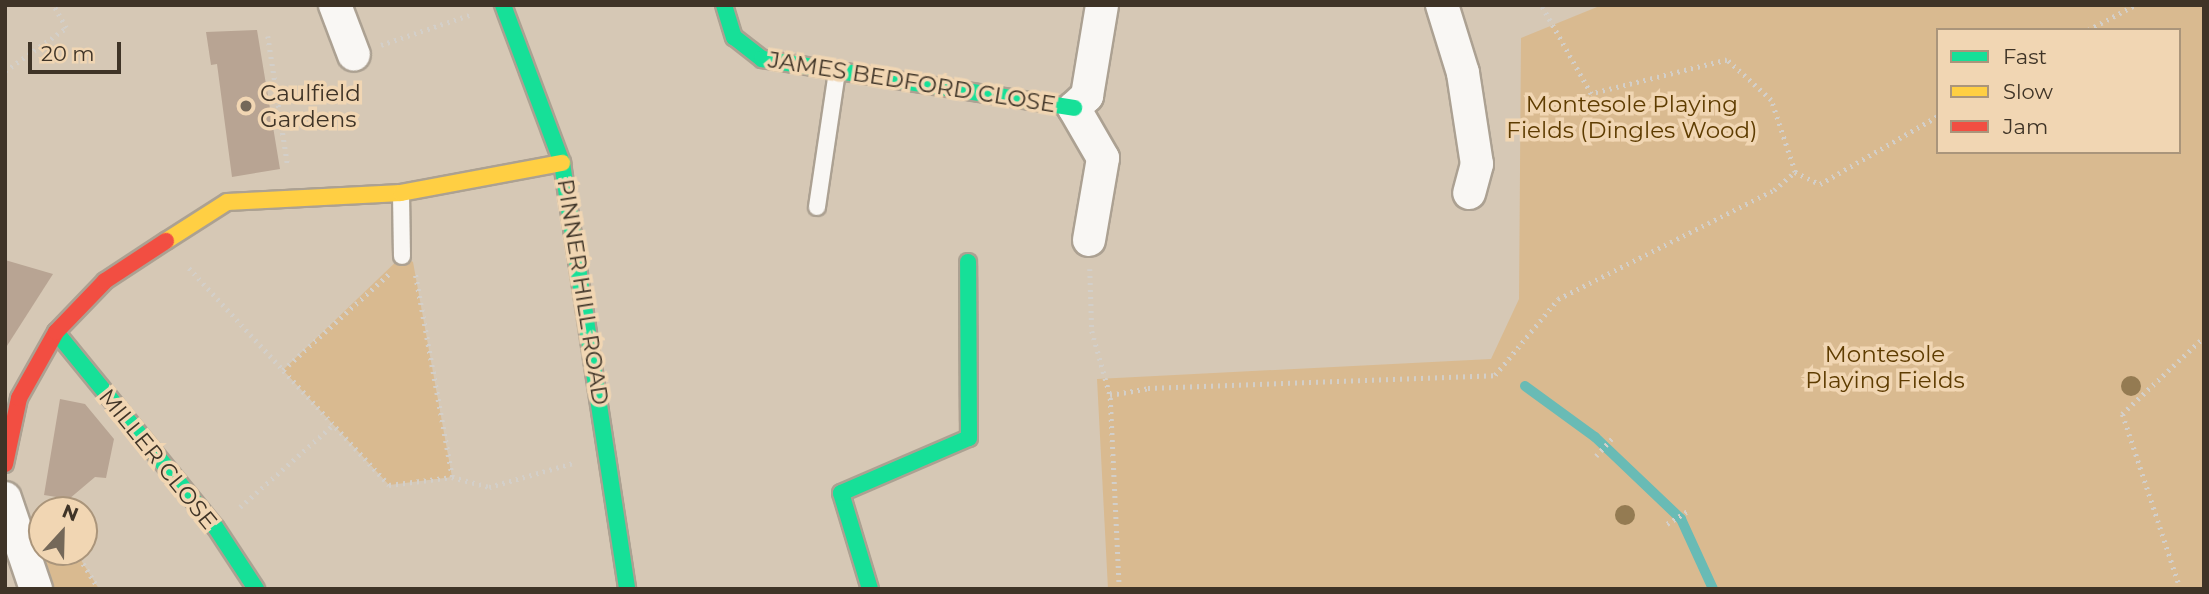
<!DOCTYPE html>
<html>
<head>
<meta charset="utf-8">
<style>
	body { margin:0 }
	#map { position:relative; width:2209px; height:594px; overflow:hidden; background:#d6c8b5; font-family:Montserrat,sans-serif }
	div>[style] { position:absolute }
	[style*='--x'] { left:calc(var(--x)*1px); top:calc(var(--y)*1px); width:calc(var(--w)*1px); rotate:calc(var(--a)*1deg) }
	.green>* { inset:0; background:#d9ba90 }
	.stream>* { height:10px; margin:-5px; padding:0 5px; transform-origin:5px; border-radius:5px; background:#69bbb5 }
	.building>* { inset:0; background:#b8a493 }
	.path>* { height:4.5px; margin-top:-2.25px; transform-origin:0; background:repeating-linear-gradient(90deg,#d3cfc9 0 2px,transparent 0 7px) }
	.roads { filter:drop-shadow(2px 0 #aca192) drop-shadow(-2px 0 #aca192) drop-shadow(0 2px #aca192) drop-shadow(0 -2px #aca192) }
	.lane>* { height:16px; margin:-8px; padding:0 8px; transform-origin:8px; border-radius:8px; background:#f9f7f4 }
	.street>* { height:32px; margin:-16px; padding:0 16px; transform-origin:16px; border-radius:16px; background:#f9f7f4 }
	.fast>* { height:16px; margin:-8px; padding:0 8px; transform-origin:8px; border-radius:8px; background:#16e098 }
	.slow>* { height:16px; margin:-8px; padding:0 8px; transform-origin:8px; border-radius:8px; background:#ffcf43 }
	.jam>* { height:16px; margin:-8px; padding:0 8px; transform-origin:8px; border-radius:8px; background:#f24e42 }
	.trees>* { width:20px; height:20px; margin:-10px; border-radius:50%; background:#947b52 }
	.dots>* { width:19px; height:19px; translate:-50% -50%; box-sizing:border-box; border:4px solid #f1d6b3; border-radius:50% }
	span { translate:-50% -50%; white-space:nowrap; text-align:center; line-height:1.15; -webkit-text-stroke:7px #f1d6b3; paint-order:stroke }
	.street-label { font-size:23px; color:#3f3427 }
	.poi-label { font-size:23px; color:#3f3427 }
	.left { translate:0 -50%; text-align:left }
	.park-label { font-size:23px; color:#5e3c01 }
	.frame { position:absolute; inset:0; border:7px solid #3f3427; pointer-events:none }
	.legend { position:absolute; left:1936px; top:28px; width:245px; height:126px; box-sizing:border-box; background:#f1d6b3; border:2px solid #aa957b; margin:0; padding:9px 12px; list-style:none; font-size:21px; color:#3f3427 }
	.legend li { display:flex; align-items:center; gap:14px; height:35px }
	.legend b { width:35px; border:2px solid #aa957b }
	.north { position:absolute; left:28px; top:496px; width:70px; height:70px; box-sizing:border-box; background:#f1d6b3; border:2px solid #aa957b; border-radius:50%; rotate:22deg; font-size:19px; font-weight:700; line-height:28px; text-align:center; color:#3f3427 }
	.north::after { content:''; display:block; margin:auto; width:24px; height:32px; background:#746859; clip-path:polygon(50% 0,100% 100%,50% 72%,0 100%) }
	.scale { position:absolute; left:28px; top:42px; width:93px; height:32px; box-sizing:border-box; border:4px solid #3f3427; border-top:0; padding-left:9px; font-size:21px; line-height:24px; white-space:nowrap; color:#3f3427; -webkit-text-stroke:5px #f1d6b3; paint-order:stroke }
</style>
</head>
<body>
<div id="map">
	<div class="green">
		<i style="clip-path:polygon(evenodd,1602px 5px,2204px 5px,2204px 589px,1108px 589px,1097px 379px,1491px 359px,1519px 299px,1521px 38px,1602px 5px,1938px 30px,2179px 30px,2179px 152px,1938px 152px,1938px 30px)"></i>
		<i style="clip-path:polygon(402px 256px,413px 262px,452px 477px,389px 485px,283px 370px)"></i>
		<i style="clip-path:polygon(42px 542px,42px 552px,76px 552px,99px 589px,36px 589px,25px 552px)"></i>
	</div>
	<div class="stream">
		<i style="--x:1525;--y:386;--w:87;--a:36.1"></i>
		<i style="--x:1595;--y:437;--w:119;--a:43.6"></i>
		<i style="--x:1681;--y:519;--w:77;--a:65.4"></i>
	</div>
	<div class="building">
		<i style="clip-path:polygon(257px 30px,280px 169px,232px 177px,217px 64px,211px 65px,206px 32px)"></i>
		<i style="clip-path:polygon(5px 260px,53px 274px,5px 349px)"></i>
		<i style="clip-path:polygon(60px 399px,85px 404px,114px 439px,106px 478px,95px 477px,69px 499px,44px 495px)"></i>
	</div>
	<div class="path">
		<i style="--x:2088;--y:30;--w:53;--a:-28"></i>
		<i style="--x:268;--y:36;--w:132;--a:81.3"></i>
		<i style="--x:381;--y:45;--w:96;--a:-18.8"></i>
		<i style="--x:5;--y:71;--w:75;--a:-35.2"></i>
		<i style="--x:66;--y:28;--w:26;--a:-119"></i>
		<i style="--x:1795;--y:172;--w:28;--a:26"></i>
		<i style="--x:1820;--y:184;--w:136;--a:-30"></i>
		<i style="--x:189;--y:268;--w:295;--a:47.3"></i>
		<i style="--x:389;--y:485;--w:64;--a:-7.2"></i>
		<i style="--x:452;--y:477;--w:206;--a:-100.3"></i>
		<i style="--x:1090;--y:269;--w:62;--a:88.2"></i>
		<i style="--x:1092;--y:331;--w:66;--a:74.3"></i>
		<i style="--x:283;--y:370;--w:143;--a:-42.2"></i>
		<i style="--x:1596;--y:456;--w:25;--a:-48"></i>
		<i style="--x:452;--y:477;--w:38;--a:15"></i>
		<i style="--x:489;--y:487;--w:87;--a:-15.9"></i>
		<i style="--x:240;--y:507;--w:124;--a:-41.4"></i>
		<i style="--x:1667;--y:524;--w:26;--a:-32"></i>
		<i style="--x:76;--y:552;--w:44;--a:58.1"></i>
		<i style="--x:1119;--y:589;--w:194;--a:-92.7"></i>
		<i style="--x:1110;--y:395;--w:39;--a:-10"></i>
		<i style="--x:1148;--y:388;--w:347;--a:-2.1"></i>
		<i style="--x:1495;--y:375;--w:99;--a:-50.3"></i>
		<i style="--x:1558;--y:299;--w:242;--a:-26.8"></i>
		<i style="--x:1774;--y:190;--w:28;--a:-41"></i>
		<i style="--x:1795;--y:172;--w:76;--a:-108.4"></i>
		<i style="--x:1771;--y:100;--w:59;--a:-137.7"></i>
		<i style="--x:1727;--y:60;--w:140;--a:166"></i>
		<i style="--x:1591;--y:94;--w:102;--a:-119.3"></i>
		<i style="--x:2180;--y:589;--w:184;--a:-108.3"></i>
		<i style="--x:2122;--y:414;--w:112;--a:-43.2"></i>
	</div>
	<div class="roads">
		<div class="lane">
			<i style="--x:401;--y:193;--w:63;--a:89.1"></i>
			<i style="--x:817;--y:207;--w:137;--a:-81.6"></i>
		</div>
		<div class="street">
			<i style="--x:335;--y:5;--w:53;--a:69.2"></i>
			<i style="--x:1442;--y:5;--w:71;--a:72.8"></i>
			<i style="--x:1463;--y:73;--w:92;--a:81.3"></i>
			<i style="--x:1477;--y:164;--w:30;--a:105"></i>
			<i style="--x:1089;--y:240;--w:83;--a:-80.3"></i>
			<i style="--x:1103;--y:158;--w:58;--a:-120.1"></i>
			<i style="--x:1074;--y:108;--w:18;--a:-43"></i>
			<i style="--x:1087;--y:96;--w:92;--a:-80.6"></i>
			<i style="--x:5;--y:498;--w:96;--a:71.2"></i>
		</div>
		<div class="fast">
			<i style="--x:503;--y:5;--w:169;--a:69.5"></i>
			<i style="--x:562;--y:163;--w:431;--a:81.3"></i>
			<i style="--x:724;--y:5;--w:34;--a:73"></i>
			<i style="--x:734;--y:37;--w:36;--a:38"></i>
			<i style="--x:762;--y:59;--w:316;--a:8.9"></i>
			<i style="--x:56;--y:332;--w:253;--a:50.8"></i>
			<i style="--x:216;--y:528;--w:73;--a:56.7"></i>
			<i style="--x:870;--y:589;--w:100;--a:-106.8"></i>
			<i style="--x:841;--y:493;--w:139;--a:-23.3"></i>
			<i style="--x:969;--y:438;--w:176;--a:-90.3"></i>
		</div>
		<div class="slow">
			<i style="--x:166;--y:241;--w:72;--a:-32.6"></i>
			<i style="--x:227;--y:202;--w:174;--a:-3"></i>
			<i style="--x:401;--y:193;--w:164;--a:-10.6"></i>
		</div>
		<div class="jam">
			<i style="--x:5;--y:464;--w:67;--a:-78"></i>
			<i style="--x:19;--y:398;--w:76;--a:-60.7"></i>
			<i style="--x:56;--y:332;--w:71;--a:-46.1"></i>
			<i style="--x:105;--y:281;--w:73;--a:-33.3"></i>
		</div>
	</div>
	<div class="trees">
		<i style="left:2131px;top:386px"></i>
		<i style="left:1625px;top:515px"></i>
	</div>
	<div class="dots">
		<i style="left:246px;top:106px;background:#746859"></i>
	</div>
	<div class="street-label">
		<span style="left:912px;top:82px;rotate:9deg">JAMES BEDFORD CLOSE</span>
		<span style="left:583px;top:292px;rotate:81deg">PINNER HILL ROAD</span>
		<span style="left:158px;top:459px;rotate:51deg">MILLER CLOSE</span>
	</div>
	<div class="poi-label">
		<span class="left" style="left:260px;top:106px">Caulfield<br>Gardens</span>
	</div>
	<div class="park-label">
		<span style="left:1632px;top:117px">Montesole Playing<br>Fields (Dingles Wood)</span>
		<span style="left:1885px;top:367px">Montesole<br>Playing Fields</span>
	</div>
	<div class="frame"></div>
	<ul class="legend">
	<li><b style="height:9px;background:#16e098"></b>Fast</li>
	<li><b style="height:9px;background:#ffcf43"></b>Slow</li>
	<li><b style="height:9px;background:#f24e42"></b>Jam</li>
	</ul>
	<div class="north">N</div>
	<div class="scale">20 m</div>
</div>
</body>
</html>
